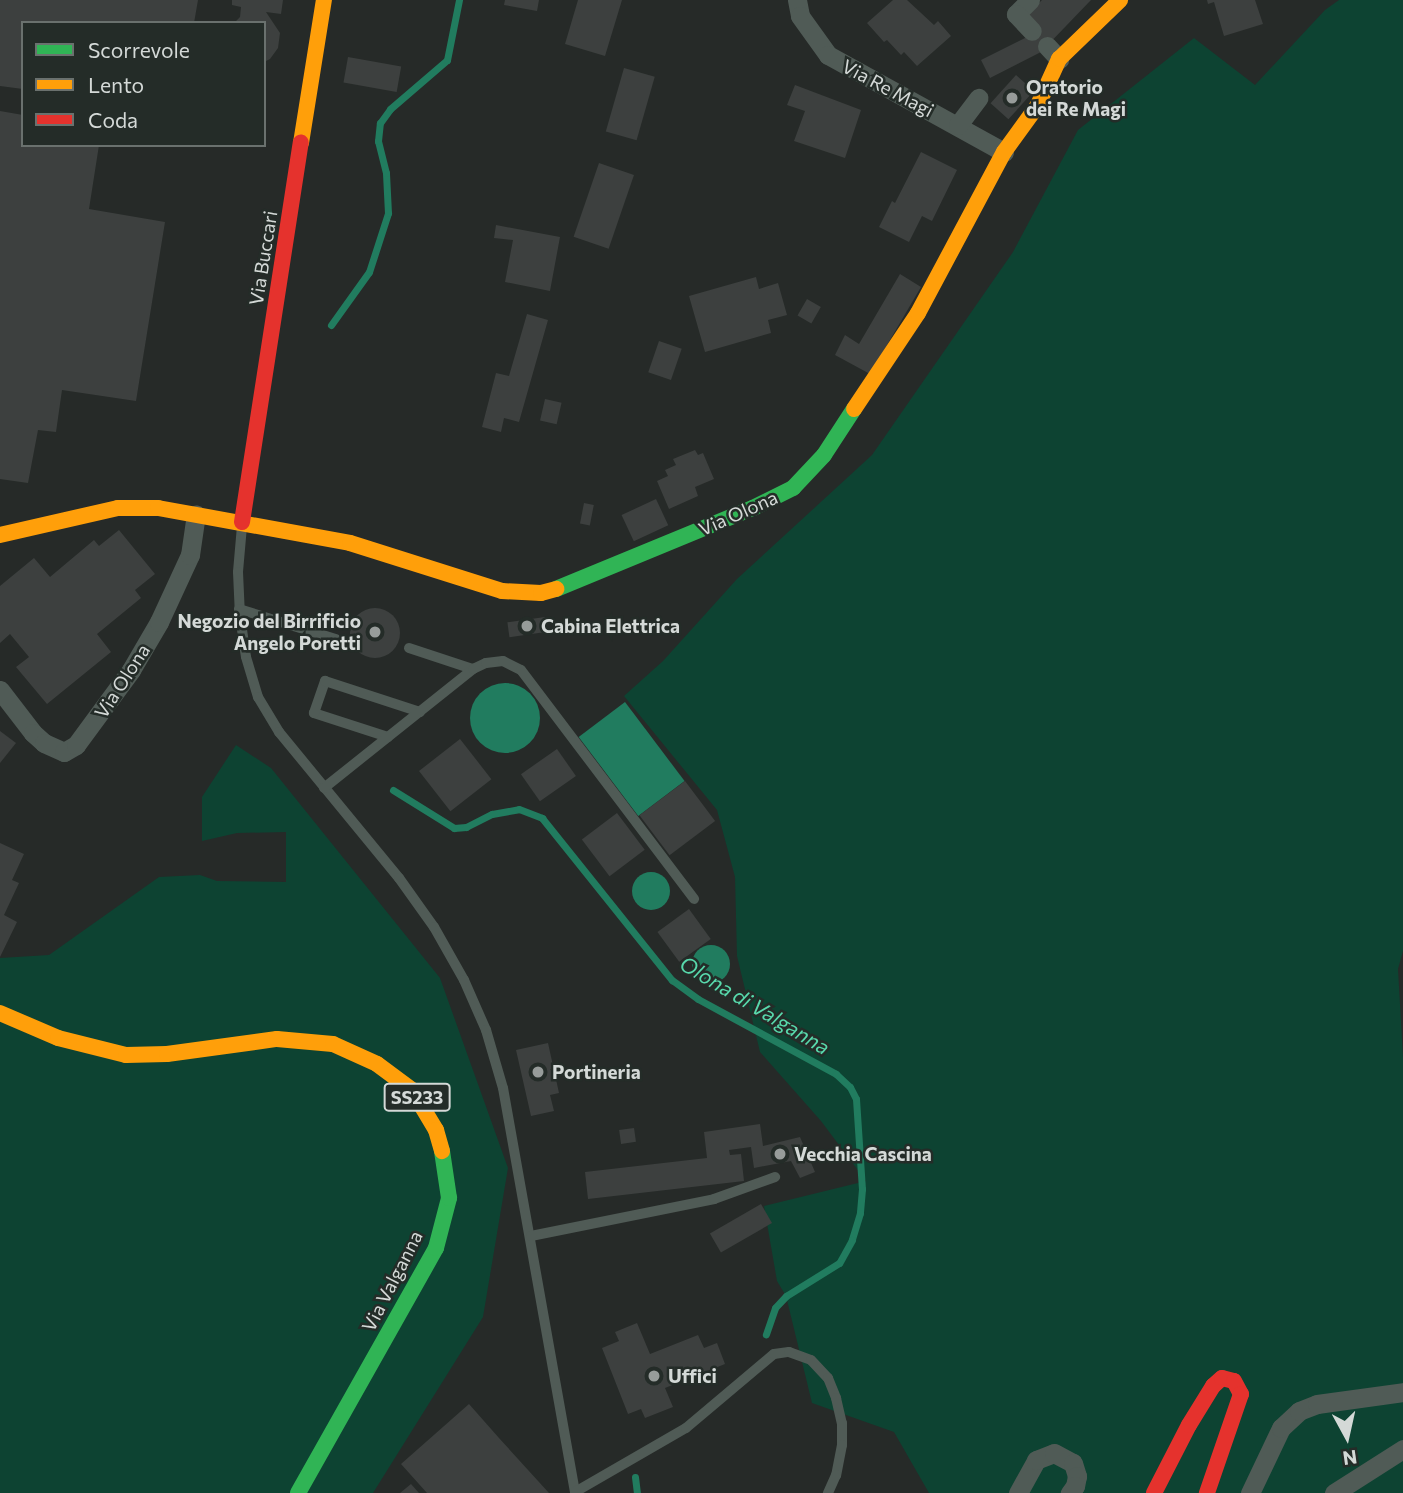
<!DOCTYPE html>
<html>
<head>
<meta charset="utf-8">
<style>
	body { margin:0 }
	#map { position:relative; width:1403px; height:1493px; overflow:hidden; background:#262a28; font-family:Commissioner,sans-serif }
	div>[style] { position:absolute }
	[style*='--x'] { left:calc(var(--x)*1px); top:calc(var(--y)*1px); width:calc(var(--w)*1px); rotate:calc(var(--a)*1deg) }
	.green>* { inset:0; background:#0d4332 }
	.water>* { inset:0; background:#217c5f; transform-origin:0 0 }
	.round { border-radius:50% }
	.stream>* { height:7px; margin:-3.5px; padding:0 3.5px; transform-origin:3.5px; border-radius:3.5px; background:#217c5f }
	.building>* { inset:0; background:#3d403f; transform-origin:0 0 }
	.lane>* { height:10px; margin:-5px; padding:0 5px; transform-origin:5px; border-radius:5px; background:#505b56 }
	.street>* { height:19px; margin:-9.5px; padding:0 9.5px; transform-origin:9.5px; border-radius:9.5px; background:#505b56 }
	.fast>* { height:16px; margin:-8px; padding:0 8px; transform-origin:8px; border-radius:8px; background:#30b455 }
	.slow>* { height:16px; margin:-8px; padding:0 8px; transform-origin:8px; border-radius:8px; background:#ff9f0a }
	.jam>* { height:16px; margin:-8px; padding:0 8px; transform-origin:8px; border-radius:8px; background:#e5322d }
	.dots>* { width:19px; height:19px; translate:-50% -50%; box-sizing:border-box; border:4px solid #242c28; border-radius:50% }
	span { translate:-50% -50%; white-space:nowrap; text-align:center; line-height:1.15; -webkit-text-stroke:5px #242c28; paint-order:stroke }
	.shield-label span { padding:2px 5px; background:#242c28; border:2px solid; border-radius:5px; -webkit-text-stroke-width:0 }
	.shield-label { font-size:18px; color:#d4d9d7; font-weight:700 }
	.poi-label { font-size:19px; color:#d4d9d7; font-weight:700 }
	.left { translate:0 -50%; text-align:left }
	.right { translate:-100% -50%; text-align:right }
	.street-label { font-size:19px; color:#d4d9d7 }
	.water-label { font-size:21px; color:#58d9ac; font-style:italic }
	.legend { position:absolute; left:21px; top:21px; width:245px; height:126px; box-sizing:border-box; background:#242c28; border:2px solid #6a716e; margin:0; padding:9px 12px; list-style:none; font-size:21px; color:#d4d9d7 }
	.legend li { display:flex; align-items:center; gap:14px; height:35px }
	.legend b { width:35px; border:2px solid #6a716e }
	.north { position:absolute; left:1312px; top:1402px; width:70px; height:70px; -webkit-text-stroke:5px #242c28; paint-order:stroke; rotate:172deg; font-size:19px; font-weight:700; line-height:28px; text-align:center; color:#d4d9d7 }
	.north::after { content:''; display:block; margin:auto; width:24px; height:32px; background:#d4d9d7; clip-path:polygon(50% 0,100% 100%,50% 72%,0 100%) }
</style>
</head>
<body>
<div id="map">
	<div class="green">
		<i style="clip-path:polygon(1339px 0,1403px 0,1403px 951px,1398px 969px,1403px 1057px,1403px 1493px,929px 1493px,894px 1432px,812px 1403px,786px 1296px,777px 1281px,764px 1206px,866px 1181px,821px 1121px,760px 1052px,737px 956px,735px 877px,717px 810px,624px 696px,663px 661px,737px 579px,872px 455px,1013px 252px,1078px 130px,1194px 38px,1255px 85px,1325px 10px)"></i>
		<i style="clip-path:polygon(236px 745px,271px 768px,440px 978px,508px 1168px,483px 1317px,373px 1493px,0 1493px,0 958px,49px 955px,159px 877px,200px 875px,217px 881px,286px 882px,286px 832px,237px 833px,202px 841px,202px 797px)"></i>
	</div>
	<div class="water">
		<i class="round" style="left:470px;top:683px;width:70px;height:70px"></i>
		<i style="left:625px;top:702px;width:99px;height:58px;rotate:53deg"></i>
		<i class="round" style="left:632px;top:872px;width:38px;height:38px"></i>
		<i class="round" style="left:692px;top:945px;width:38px;height:38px"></i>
	</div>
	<div class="stream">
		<i style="--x:331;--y:325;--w:65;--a:-54.4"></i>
		<i style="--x:369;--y:272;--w:62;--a:-72.1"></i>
		<i style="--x:388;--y:213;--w:40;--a:-92.9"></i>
		<i style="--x:386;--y:173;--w:33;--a:-104"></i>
		<i style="--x:378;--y:141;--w:18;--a:-84"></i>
		<i style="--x:380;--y:123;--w:17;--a:-54"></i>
		<i style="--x:390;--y:109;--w:75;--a:-40.7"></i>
		<i style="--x:447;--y:60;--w:61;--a:-78.7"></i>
		<i style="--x:393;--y:790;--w:72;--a:31.9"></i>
		<i style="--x:454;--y:828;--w:12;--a:-5"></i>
		<i style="--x:466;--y:827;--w:29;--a:-27"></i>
		<i style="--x:492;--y:814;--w:27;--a:-10"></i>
		<i style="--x:519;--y:809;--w:25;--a:21"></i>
		<i style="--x:542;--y:818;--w:208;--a:51.3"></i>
		<i style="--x:672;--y:980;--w:32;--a:36"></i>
		<i style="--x:698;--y:999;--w:157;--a:28.5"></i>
		<i style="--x:836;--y:1074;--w:19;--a:43"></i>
		<i style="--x:850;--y:1087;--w:13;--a:63"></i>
		<i style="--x:856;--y:1099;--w:90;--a:86.2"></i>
		<i style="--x:862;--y:1189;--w:24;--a:95"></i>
		<i style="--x:860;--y:1213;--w:28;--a:107"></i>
		<i style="--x:852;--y:1240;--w:26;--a:119"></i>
		<i style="--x:839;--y:1263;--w:62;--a:148.1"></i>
		<i style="--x:786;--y:1296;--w:16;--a:133"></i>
		<i style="--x:775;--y:1308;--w:28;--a:109"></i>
		<i style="--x:635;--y:1477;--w:16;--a:83"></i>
	</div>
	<div class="building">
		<i style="clip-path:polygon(0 0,198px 0,194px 23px,23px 23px,23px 89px,0 86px)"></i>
		<i style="clip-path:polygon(232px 0,283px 0,281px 14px,266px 12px,280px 33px,278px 48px,270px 59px,264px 62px,264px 23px,234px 23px,240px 17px,241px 7px,232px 5px)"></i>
		<i style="clip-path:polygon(505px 0,539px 0,537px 11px,504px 5px)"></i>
		<i style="clip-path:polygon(578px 0,622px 0,605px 56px,565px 44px)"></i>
		<i style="clip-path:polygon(893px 0,907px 0,934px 25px,938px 21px,951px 36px,917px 66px,904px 52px,901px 55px,887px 40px,884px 42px,867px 23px)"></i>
		<i style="clip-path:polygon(1042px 0,1091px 0,1041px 52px,990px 78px,981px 60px,1027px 37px,1025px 17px)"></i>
		<i style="clip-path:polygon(1207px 0,1255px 0,1263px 24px,1224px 36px,1214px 2px,1208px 4px)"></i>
		<i style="left:348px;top:57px;width:54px;height:26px;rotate:10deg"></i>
		<i style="left:624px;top:68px;width:32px;height:66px;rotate:16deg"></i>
		<i style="left:1016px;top:75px;width:24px;height:38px;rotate:42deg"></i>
		<i style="clip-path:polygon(795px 85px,861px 110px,845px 158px,794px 141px,805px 111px,787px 105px)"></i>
		<i style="clip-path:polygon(0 111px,23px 115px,23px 145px,99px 145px,89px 209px,165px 222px,136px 401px,62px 390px,56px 432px,38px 430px,28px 483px,0 479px)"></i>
		<i style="clip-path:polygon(921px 152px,957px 170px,932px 221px,922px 216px,909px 242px,879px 227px,892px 201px,895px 203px)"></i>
		<i style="left:599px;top:163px;width:37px;height:78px;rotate:19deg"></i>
		<i style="clip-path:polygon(496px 225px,560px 237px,550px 291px,505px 282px,513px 240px,494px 238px)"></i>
		<i style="clip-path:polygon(900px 274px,921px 287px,870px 374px,835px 355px,845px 335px,859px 344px)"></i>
		<i style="clip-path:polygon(756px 277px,759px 289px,778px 283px,787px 315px,768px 320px,771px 333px,705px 352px,689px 296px)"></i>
		<i style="left:807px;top:299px;width:16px;height:19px;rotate:30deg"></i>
		<i style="clip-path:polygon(527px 314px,548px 320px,519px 422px,504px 418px,501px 432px,482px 427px,496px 373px,509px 376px)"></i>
		<i style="left:659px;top:341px;width:24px;height:33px;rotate:19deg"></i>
		<i style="left:545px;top:399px;width:17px;height:22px;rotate:13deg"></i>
		<i style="clip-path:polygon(695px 450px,698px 455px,703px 453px,714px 479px,695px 487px,698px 496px,669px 509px,657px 481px,668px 476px,665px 470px,676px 465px,673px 459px)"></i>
		<i style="left:656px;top:499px;width:29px;height:38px;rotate:65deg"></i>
		<i style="left:584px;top:503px;width:10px;height:21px;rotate:11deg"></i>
		<i style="clip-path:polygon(119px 530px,155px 574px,135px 590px,141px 598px,97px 634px,111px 652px,47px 704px,16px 667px,29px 657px,10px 634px,0 643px,0 586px,34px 558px,50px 577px,94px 540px,99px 546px)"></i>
		<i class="round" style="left:350px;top:608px;width:50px;height:50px"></i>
		<i style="left:545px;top:617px;width:15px;height:38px;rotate:82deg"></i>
		<i style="clip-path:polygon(0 731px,16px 743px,0 763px)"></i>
		<i style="left:460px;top:739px;width:51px;height:52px;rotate:52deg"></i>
		<i style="left:557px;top:749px;width:33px;height:44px;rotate:55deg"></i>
		<i style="left:685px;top:781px;width:50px;height:57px;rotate:53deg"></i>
		<i style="left:617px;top:813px;width:46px;height:44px;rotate:53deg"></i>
		<i style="clip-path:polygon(0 843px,24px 854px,12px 880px,19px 883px,4px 915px,17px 922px,0 957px)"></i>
		<i style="left:689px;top:909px;width:37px;height:39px;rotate:54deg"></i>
		<i style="clip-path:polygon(548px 1043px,559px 1093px,550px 1095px,554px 1111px,531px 1116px,516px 1050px)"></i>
		<i style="clip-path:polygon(760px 1124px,763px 1146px,800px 1137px,815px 1172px,800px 1178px,791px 1161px,754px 1168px,751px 1147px,729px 1150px,730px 1155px,741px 1154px,744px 1181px,588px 1199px,585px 1172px,707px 1158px,704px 1132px)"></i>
		<i style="left:634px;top:1128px;width:14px;height:15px;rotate:82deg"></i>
		<i style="left:761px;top:1204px;width:22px;height:59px;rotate:60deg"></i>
		<i style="clip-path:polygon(637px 1323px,650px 1354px,698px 1335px,704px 1348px,717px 1343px,725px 1364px,665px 1388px,673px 1407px,645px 1418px,641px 1409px,628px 1414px,602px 1348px,619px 1341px,615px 1332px)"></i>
		<i style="clip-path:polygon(469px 1404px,499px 1438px,549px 1493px,427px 1493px,401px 1464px)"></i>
		<i style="clip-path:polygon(411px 1484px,419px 1493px,400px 1493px)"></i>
	</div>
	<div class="lane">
		<i style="--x:242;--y:526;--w:46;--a:95"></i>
		<i style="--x:238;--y:572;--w:44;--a:87.4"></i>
		<i style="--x:240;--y:616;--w:41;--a:81.7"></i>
		<i style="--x:246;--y:657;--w:42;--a:73.3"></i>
		<i style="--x:258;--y:697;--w:41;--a:59"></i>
		<i style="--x:279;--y:732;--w:189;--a:50.6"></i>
		<i style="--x:399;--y:878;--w:60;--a:54.5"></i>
		<i style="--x:434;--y:927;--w:61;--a:60.5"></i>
		<i style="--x:464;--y:980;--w:55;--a:66.3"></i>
		<i style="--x:486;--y:1030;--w:60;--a:73.7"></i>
		<i style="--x:503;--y:1088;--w:411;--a:79.9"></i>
		<i style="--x:239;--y:609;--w:102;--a:17.2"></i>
		<i style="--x:409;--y:648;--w:67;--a:18.2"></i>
		<i style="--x:388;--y:737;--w:78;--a:-162"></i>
		<i style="--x:314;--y:713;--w:34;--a:-71"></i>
		<i style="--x:325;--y:681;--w:100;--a:18.1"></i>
		<i style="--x:324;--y:788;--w:191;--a:-38.6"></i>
		<i style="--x:473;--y:669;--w:14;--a:-25"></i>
		<i style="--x:486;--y:663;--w:17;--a:-7"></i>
		<i style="--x:503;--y:661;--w:20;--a:27"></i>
		<i style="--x:521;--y:670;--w:287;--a:52.9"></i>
		<i style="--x:531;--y:1236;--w:187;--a:-11.4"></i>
		<i style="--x:714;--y:1199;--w:65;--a:-19.8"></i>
		<i style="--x:575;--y:1492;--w:128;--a:-30"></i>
		<i style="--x:686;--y:1428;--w:115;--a:-40.1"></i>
		<i style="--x:774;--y:1354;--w:15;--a:-8"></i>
		<i style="--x:789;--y:1352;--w:23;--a:20"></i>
		<i style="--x:811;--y:1360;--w:25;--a:47"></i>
		<i style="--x:828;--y:1378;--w:22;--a:68"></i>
		<i style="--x:836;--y:1398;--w:26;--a:77"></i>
		<i style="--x:842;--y:1423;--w:22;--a:90"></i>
		<i style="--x:842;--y:1445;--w:31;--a:101"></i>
		<i style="--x:836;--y:1475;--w:20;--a:114"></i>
	</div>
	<div class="street">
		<i style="--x:797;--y:0;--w:16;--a:79"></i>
		<i style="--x:800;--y:16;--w:48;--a:54.3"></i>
		<i style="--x:828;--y:55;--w:201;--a:28.9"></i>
		<i style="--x:1030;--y:0;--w:20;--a:135"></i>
		<i style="--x:1016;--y:14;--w:23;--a:47"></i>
		<i style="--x:1047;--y:46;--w:18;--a:47"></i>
		<i style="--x:958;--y:125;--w:34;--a:-53"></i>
		<i style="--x:0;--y:690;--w:54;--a:52.5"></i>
		<i style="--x:33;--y:733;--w:15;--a:42"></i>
		<i style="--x:44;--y:743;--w:22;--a:24"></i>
		<i style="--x:64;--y:752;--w:14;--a:-30"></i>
		<i style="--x:76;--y:745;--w:93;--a:-53.7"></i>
		<i style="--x:131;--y:670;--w:56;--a:-59.7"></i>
		<i style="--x:159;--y:622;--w:74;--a:-65.2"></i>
		<i style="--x:190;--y:555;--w:41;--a:-81.7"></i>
		<i style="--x:1018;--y:1493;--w:38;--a:-61"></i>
		<i style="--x:1036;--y:1460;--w:19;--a:-21"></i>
		<i style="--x:1054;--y:1453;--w:21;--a:28"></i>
		<i style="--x:1073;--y:1463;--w:14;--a:73"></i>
		<i style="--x:1077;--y:1476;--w:10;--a:101"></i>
		<i style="--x:1075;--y:1486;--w:9;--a:126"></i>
		<i style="--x:1250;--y:1493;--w:72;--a:-64.5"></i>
		<i style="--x:1281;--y:1428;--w:25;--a:-43"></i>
		<i style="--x:1299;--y:1411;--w:19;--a:-21"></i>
		<i style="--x:1317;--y:1404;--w:87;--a:-7.9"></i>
		<i style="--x:1334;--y:1493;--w:82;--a:-32.5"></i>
	</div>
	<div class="fast">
		<i style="--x:556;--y:589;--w:213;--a:-22.4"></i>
		<i style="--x:753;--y:508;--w:45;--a:-26.6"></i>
		<i style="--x:793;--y:488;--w:45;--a:-46.8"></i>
		<i style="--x:824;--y:455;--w:55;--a:-56.9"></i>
		<i style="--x:298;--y:1493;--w:281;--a:-60.6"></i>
		<i style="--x:436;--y:1248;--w:52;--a:-75.4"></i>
		<i style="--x:449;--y:1198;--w:48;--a:-98.5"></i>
	</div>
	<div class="slow">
		<i style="--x:301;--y:143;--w:145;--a:-80.9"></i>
		<i style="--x:854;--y:409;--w:115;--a:-56.3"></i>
		<i style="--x:918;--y:313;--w:183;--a:-61.9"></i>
		<i style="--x:1004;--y:152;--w:58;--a:-54.1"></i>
		<i style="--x:1038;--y:105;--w:51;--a:-65.5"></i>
		<i style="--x:1059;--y:59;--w:85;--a:-44"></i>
		<i style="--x:0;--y:535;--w:121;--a:-12.9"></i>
		<i style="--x:118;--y:508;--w:40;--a:0"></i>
		<i style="--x:158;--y:508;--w:195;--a:10.3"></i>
		<i style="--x:350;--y:543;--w:159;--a:17.5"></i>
		<i style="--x:502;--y:591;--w:39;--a:3"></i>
		<i style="--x:541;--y:593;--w:16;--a:-15"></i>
		<i style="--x:0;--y:1013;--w:63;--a:23.3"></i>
		<i style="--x:58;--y:1038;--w:70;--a:14"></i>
		<i style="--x:126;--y:1055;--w:41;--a:-1.4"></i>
		<i style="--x:167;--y:1054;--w:111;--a:-7.8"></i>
		<i style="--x:277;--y:1039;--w:56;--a:5.1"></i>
		<i style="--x:333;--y:1044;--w:48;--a:24.4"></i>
		<i style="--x:377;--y:1064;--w:44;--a:36.6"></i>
		<i style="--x:412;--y:1090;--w:47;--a:59"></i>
		<i style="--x:436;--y:1130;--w:22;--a:74"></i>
	</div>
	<div class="jam">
		<i style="--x:242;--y:522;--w:384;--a:-81.2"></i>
		<i style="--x:1154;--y:1493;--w:76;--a:-62.8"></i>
		<i style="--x:1189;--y:1425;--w:46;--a:-58.4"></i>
		<i style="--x:1213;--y:1386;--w:12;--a:-42"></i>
		<i style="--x:1222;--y:1378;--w:12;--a:14"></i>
		<i style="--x:1234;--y:1381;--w:15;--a:62"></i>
		<i style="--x:1241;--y:1394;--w:105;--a:109"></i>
	</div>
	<div class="dots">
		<i style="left:1012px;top:98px;background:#979c9a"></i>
		<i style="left:527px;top:626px;background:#979c9a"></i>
		<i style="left:375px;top:632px;background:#979c9a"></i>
		<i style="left:538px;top:1072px;background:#979c9a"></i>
		<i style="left:780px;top:1154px;background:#979c9a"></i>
		<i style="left:654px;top:1376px;background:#979c9a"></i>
	</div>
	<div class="shield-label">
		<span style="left:417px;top:1097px">SS233</span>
	</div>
	<div class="poi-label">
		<span class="left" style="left:1026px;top:98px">Oratorio<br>dei Re Magi</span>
		<span class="right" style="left:361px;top:632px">Negozio del Birrificio<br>Angelo Poretti</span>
		<span class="left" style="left:541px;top:626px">Cabina Elettrica</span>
		<span class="left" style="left:552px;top:1072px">Portineria</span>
		<span class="left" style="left:794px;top:1154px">Vecchia Cascina</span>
		<span class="left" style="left:668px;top:1376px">Uffici</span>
	</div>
	<div class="street-label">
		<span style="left:888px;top:88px;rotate:28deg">Via Re Magi</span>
		<span style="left:263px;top:258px;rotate:-81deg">Via Buccari</span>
		<span style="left:738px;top:513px;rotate:-24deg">Via Olona</span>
		<span style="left:122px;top:681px;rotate:-57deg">Via Olona</span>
		<span style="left:392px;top:1281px;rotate:-63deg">Via Valganna</span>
	</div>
	<div class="water-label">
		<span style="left:755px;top:1005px;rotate:31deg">Olona di Valganna</span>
	</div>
	<ul class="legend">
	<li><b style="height:9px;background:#30b455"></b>Scorrevole</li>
	<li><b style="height:9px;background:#ff9f0a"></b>Lento</li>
	<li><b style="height:9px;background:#e5322d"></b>Coda</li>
	</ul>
	<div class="north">N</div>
</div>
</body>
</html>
